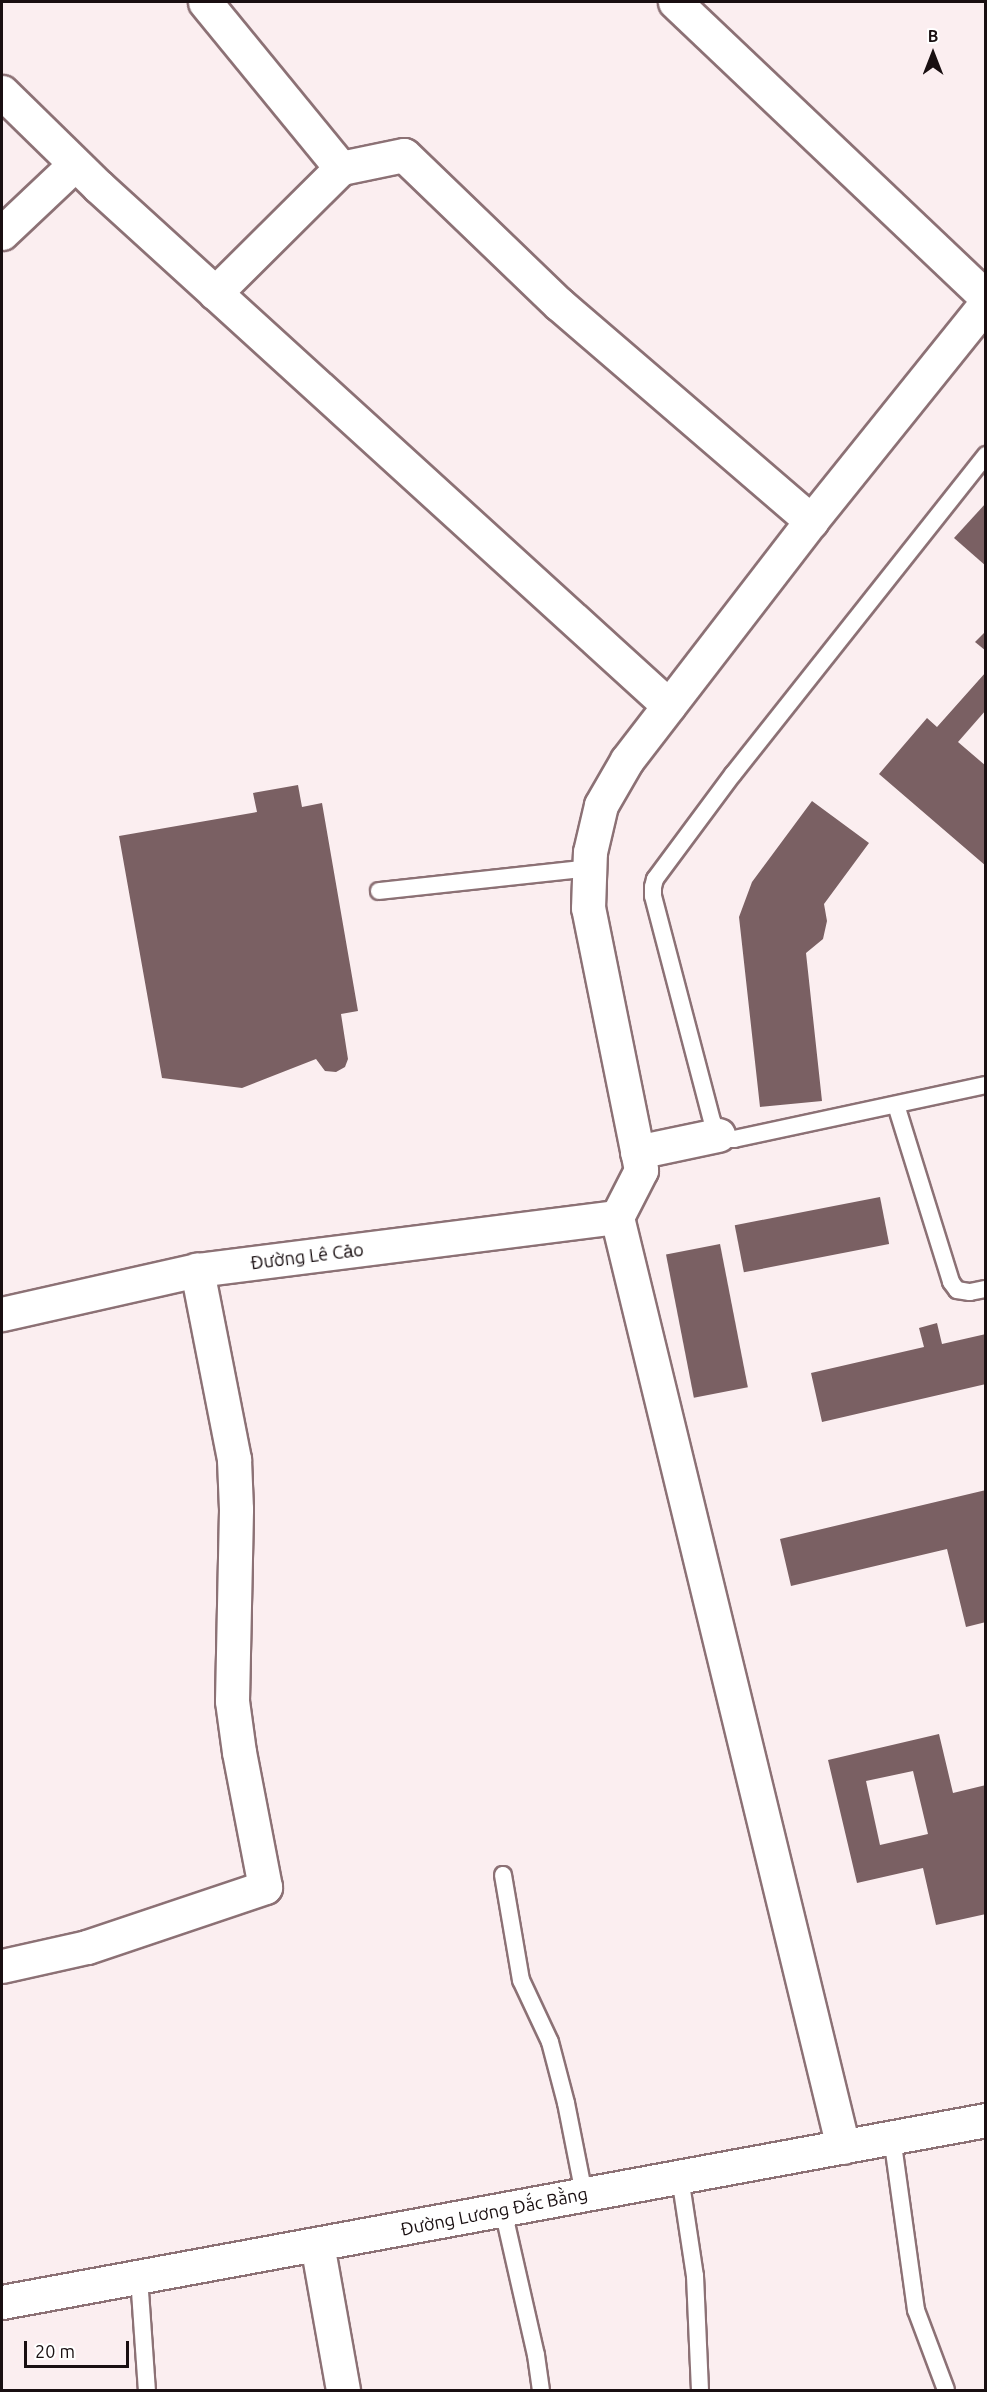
<!DOCTYPE html>
<html>
<head>
<meta charset="utf-8">
<style>
	body { margin:0 }
	#map { position:relative; width:987px; height:2392px; overflow:hidden; background:#fbeef0; font-family:Ubuntu,sans-serif }
	div>[style] { position:absolute }
	[style*='--x'] { left:calc(var(--x)*1px); top:calc(var(--y)*1px); width:calc(var(--w)*1px); rotate:calc(var(--a)*1deg) }
	.building>* { inset:0; background:#7a6063; transform-origin:0 0 }
	.roads { filter:drop-shadow(2px 0 #8c7175) drop-shadow(-2px 0 #8c7175) drop-shadow(0 2px #8c7175) drop-shadow(0 -2px #8c7175) }
	.service>* { height:16px; margin:-8px; padding:0 8px; transform-origin:8px; border-radius:8px; background:#fff }
	.minor>* { height:33px; margin:-16.5px; padding:0 16.5px; transform-origin:16.5px; border-radius:16.5px; background:#fff }
	span { translate:-50% -50%; white-space:nowrap; text-align:center; line-height:1.15; -webkit-text-stroke:5px #fff; paint-order:stroke }
	.street-label { font-size:18px; color:#190f11 }
	.frame { position:absolute; inset:0; border:3px solid #190f11; pointer-events:none }
	.north { position:absolute; left:903px; top:24px; width:60px; height:60px; -webkit-text-stroke:4px #fff; paint-order:stroke; rotate:0deg; font-size:16px; font-weight:700; line-height:24px; text-align:center; color:#190f11 }
	.north::after { content:''; display:block; margin:auto; width:21px; height:27px; background:#190f11; clip-path:polygon(50% 0,100% 100%,50% 72%,0 100%) }
	.scale { position:absolute; left:24px; top:2341px; width:105px; height:27px; box-sizing:border-box; border:3px solid #190f11; border-top:0; padding-left:8px; font-size:18px; line-height:21px; white-space:nowrap; color:#190f11; -webkit-text-stroke:4px #fff; paint-order:stroke }
</style>
</head>
<body>
<div id="map">
	<div class="building">
		<i style="clip-path:polygon(986px 503px,986px 566px,954px 538px)"></i>
		<i style="clip-path:polygon(986px 631px,986px 651px,975px 642px)"></i>
		<i style="clip-path:polygon(986px 672px,986px 710px,958px 742px,986px 766px,986px 866px,879px 774px,927px 718px,937px 727px)"></i>
		<i style="clip-path:polygon(298px 785px,302px 807px,322px 803px,358px 1011px,341px 1014px,348px 1059px,345px 1067px,336px 1072px,325px 1071px,316px 1059px,242px 1088px,162px 1078px,119px 836px,257px 812px,253px 793px)"></i>
		<i style="clip-path:polygon(812px 801px,869px 843px,824px 904px,827px 921px,823px 939px,806px 953px,822px 1101px,760px 1107px,739px 917px,752px 882px)"></i>
		<i style="left:880px;top:1197px;width:48px;height:148px;rotate:79deg"></i>
		<i style="left:720px;top:1244px;width:146px;height:55px;rotate:79deg"></i>
		<i style="clip-path:polygon(937px 1323px,942px 1344px,986px 1334px,986px 1384px,822px 1422px,811px 1373px,924px 1347px,919px 1328px)"></i>
		<i style="clip-path:polygon(986px 1490px,986px 1622px,966px 1627px,947px 1549px,791px 1586px,780px 1539px)"></i>
		<i style="clip-path:polygon(evenodd,939px 1734px,953px 1793px,986px 1785px,986px 1914px,936px 1925px,923px 1868px,857px 1883px,828px 1760px,939px 1734px,913px 1771px,928px 1834px,880px 1845px,866px 1781px,913px 1771px)"></i>
	</div>
	<div class="roads">
		<div class="service">
			<i style="--x:986;--y:455;--w:407;--a:128.4"></i>
			<i style="--x:733;--y:774;--w:131;--a:126.6"></i>
			<i style="--x:655;--y:879;--w:8;--a:104"></i>
			<i style="--x:653;--y:887;--w:9;--a:90"></i>
			<i style="--x:653;--y:896;--w:233;--a:75.3"></i>
			<i style="--x:712;--y:1121;--w:20;--a:66"></i>
			<i style="--x:720;--y:1139;--w:14;--a:0"></i>
			<i style="--x:734;--y:1139;--w:258;--a:-12.1"></i>
			<i style="--x:379;--y:891;--w:212;--a:-6.2"></i>
			<i style="--x:896;--y:1105;--w:185;--a:72.7"></i>
			<i style="--x:951;--y:1282;--w:10;--a:53"></i>
			<i style="--x:957;--y:1290;--w:13;--a:9"></i>
			<i style="--x:970;--y:1292;--w:16;--a:-11"></i>
			<i style="--x:503;--y:1875;--w:107;--a:80.3"></i>
			<i style="--x:521;--y:1980;--w:68;--a:64.9"></i>
			<i style="--x:550;--y:2042;--w:63;--a:75.3"></i>
			<i style="--x:566;--y:2103;--w:93;--a:78.8"></i>
			<i style="--x:892;--y:2137;--w:175;--a:82.1"></i>
			<i style="--x:916;--y:2310;--w:85;--a:69.4"></i>
			<i style="--x:680;--y:2177;--w:100;--a:81.4"></i>
			<i style="--x:695;--y:2276;--w:114;--a:87.5"></i>
			<i style="--x:503;--y:2210;--w:149;--a:77.2"></i>
			<i style="--x:536;--y:2355;--w:35;--a:82"></i>
			<i style="--x:139;--y:2277;--w:113;--a:86"></i>
		</div>
		<div class="minor">
			<i style="--x:205;--y:2;--w:215;--a:50.7"></i>
			<i style="--x:675;--y:2;--w:429;--a:43.5"></i>
			<i style="--x:2;--y:92;--w:134;--a:44.4"></i>
			<i style="--x:98;--y:186;--w:772;--a:42.32"></i>
			<i style="--x:2;--y:233;--w:100;--a:-43.4"></i>
			<i style="--x:215;--y:293;--w:177;--a:-44.8"></i>
			<i style="--x:341;--y:168;--w:64;--a:-11.7"></i>
			<i style="--x:404;--y:155;--w:215;--a:43.9"></i>
			<i style="--x:559;--y:304;--w:333;--a:40.7"></i>
			<i style="--x:637;--y:1152;--w:83;--a:-11.9"></i>
			<i style="--x:2;--y:1314;--w:200;--a:-12.7"></i>
			<i style="--x:197;--y:1270;--w:423;--a:-7.2"></i>
			<i style="--x:2;--y:1966;--w:87;--a:-12.6"></i>
			<i style="--x:87;--y:1947;--w:188;--a:-18.6"></i>
			<i style="--x:265;--y:1887;--w:137;--a:-100.9"></i>
			<i style="--x:239;--y:1752;--w:51;--a:-97.8"></i>
			<i style="--x:232;--y:1701;--w:192;--a:-88.8"></i>
			<i style="--x:236;--y:1509;--w:50;--a:-92.3"></i>
			<i style="--x:234;--y:1459;--w:193;--a:-101.1"></i>
			<i style="--x:843;--y:2147;--w:957;--a:-103.66"></i>
			<i style="--x:617;--y:1217;--w:53;--a:-62.9"></i>
			<i style="--x:641;--y:1170;--w:267;--a:-101.4"></i>
			<i style="--x:588;--y:908;--w:56;--a:-88"></i>
			<i style="--x:590;--y:852;--w:48;--a:-76.8"></i>
			<i style="--x:601;--y:805;--w:52;--a:-60"></i>
			<i style="--x:627;--y:760;--w:302;--a:-52.4"></i>
			<i style="--x:811;--y:521;--w:280;--a:-51.2"></i>
			<i style="--x:317;--y:2244;--w:148;--a:79.9"></i>
			<i style="--x:2;--y:2302;--w:1001;--a:-10.48"></i>
		</div>
	</div>
	<div class="street-label">
		<span style="left:307px;top:1256px;rotate:-7deg">Đường Lê Cảo</span>
		<span style="left:494px;top:2211px;rotate:-11deg">Đường Lương Đắc Bằng</span>
	</div>
	<div class="frame"></div>
	<div class="north">B</div>
	<div class="scale">20 m</div>
</div>
</body>
</html>
